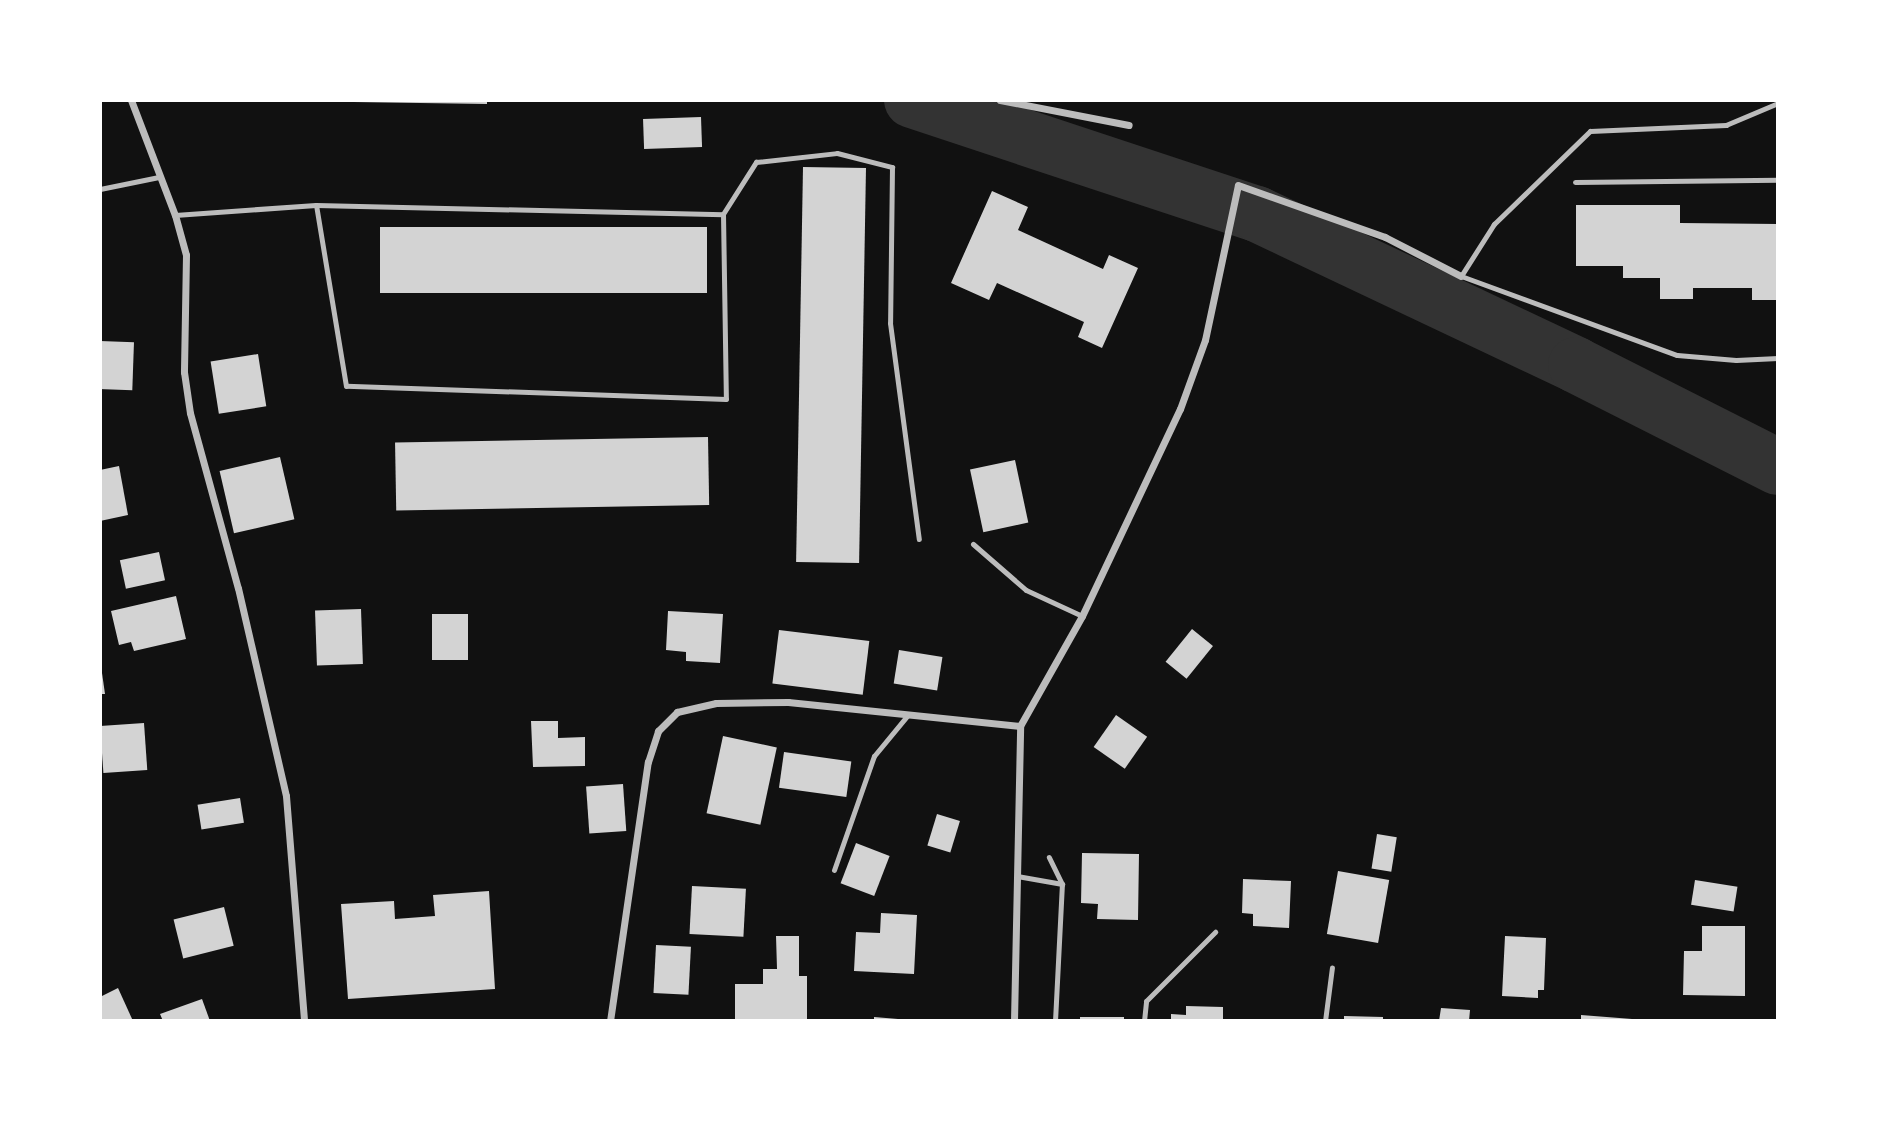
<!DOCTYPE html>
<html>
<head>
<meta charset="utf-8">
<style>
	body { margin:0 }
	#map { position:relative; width:1878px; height:1121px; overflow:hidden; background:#111; font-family:"Golos Text",sans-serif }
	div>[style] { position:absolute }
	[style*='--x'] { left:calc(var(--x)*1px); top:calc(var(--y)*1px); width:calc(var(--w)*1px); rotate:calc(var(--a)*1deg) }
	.river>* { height:56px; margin:-28px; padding:0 28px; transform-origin:28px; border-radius:28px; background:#333 }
	.building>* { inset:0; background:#d3d3d3; transform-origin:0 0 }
	.service>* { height:5px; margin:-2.5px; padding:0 2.5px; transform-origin:2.5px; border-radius:2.5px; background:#bcbcbc }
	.minor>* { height:7px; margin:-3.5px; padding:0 3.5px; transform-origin:3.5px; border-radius:3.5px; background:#bcbcbc }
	span { translate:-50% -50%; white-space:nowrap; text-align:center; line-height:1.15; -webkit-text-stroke:6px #fff; paint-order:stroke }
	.frame { position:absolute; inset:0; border:102px solid #fff; pointer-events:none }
</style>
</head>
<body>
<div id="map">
	<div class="river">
		<i style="--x:912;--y:100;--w:363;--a:18.3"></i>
		<i style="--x:1257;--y:214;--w:353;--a:25.3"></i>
		<i style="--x:1576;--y:365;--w:226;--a:26.8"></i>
	</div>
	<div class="building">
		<i style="clip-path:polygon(228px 100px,487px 100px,487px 104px)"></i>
		<i style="left:701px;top:117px;width:30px;height:58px;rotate:88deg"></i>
		<i style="left:803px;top:167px;width:63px;height:395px;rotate:1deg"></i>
		<i style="clip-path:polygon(992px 191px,1028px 207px,1018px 230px,1103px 269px,1109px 255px,1138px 268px,1102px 348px,1078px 337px,1084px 322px,997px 283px,989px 300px,951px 283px)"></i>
		<i style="clip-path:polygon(1576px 205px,1680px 205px,1680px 223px,1778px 224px,1778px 300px,1752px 300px,1752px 288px,1693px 288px,1693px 299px,1660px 299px,1660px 278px,1623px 278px,1623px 266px,1576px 266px)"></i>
		<i style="left:380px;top:227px;width:327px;height:66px"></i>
		<i style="left:100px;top:341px;width:34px;height:48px;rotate:2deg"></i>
		<i style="left:258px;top:354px;width:53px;height:48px;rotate:81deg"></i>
		<i style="left:708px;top:437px;width:68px;height:313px;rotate:89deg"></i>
		<i style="left:280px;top:457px;width:64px;height:62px;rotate:77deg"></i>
		<i style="left:1015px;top:460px;width:64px;height:46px;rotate:78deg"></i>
		<i style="clip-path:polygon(119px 466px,128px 515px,100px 521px,100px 470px)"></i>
		<i style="left:159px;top:552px;width:29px;height:40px;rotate:78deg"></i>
		<i style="clip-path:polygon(176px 596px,186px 639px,134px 651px,131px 642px,119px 645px,111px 611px)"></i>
		<i style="left:361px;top:609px;width:55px;height:46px;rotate:88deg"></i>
		<i style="clip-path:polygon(668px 611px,723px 614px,720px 663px,686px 661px,686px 652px,666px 650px)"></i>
		<i style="left:432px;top:614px;width:36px;height:46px"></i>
		<i style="left:1192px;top:629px;width:27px;height:42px;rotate:39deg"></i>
		<i style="left:779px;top:630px;width:91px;height:54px;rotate:7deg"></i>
		<i style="left:899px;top:650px;width:44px;height:34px;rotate:9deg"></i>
		<i style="clip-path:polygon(100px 659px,105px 694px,100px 694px)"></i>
		<i style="left:1116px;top:715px;width:38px;height:39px;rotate:35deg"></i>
		<i style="clip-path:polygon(531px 721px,558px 721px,558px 738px,585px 737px,585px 766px,533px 767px)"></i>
		<i style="left:144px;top:723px;width:47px;height:44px;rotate:86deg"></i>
		<i style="left:723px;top:736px;width:55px;height:79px;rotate:12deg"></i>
		<i style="left:784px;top:752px;width:68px;height:36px;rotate:8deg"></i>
		<i style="left:623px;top:784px;width:47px;height:37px;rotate:86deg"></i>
		<i style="left:240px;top:798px;width:25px;height:43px;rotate:81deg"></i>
		<i style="left:937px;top:814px;width:24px;height:33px;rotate:17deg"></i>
		<i style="left:1377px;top:834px;width:20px;height:35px;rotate:9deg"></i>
		<i style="left:856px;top:843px;width:36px;height:43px;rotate:21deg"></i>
		<i style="clip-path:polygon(1082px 853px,1139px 854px,1138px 920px,1097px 919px,1098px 904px,1081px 903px)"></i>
		<i style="left:1338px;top:871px;width:52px;height:64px;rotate:10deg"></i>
		<i style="clip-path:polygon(1243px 879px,1291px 881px,1289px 928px,1253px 926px,1253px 914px,1242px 913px)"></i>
		<i style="left:1695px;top:880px;width:43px;height:25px;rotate:9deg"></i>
		<i style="left:692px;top:886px;width:54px;height:48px;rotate:3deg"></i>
		<i style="clip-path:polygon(489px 891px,495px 989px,348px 999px,341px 904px,394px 901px,395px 919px,435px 916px,433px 895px)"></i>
		<i style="left:224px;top:907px;width:40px;height:52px;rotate:76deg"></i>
		<i style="clip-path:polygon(881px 913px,917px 915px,914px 974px,854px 971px,856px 932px,880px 933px)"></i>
		<i style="clip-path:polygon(1702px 926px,1745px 926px,1745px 996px,1683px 995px,1684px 951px,1702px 951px)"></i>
		<i style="clip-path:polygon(776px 936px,799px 936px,799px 976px,807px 976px,807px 1021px,735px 1021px,735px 984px,763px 984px,763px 969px,777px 969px)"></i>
		<i style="clip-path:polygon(1505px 936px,1546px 938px,1544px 990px,1538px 990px,1538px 998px,1502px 996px)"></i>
		<i style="left:656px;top:945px;width:35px;height:48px;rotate:3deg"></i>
		<i style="clip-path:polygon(118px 988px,133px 1021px,100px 1021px,100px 997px)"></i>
		<i style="clip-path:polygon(202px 999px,210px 1021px,163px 1021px,160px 1014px)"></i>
		<i style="clip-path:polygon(1186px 1006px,1223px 1007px,1223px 1021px,1171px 1021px,1171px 1014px,1186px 1015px)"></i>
		<i style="clip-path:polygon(1441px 1008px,1470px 1010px,1469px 1021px,1439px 1021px)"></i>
		<i style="clip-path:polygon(1581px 1015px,1632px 1019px,1632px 1021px,1581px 1021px)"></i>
		<i style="clip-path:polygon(1344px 1016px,1383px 1017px,1383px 1021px,1344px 1021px)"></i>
		<i style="clip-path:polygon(874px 1017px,898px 1019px,898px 1021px,874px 1021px)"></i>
		<i style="left:1080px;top:1017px;width:44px;height:4px"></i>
	</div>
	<div class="service">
		<i style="--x:1778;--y:103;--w:56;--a:157.1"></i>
		<i style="--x:1726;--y:125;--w:136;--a:177.5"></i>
		<i style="--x:1590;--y:131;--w:134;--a:135.9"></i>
		<i style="--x:1494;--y:224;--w:62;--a:122.4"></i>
		<i style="--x:1461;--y:276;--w:230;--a:20.1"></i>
		<i style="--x:1677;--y:355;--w:59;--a:4.8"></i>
		<i style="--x:1736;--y:360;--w:42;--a:-2.7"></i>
		<i style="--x:1575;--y:182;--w:203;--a:-0.6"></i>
		<i style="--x:100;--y:189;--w:60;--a:-11.5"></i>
		<i style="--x:723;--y:214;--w:62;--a:-57.6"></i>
		<i style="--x:756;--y:162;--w:81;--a:-6.3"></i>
		<i style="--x:837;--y:153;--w:57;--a:14.3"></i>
		<i style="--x:892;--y:167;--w:156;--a:90.7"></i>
		<i style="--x:890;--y:323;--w:218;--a:82.4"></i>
		<i style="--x:175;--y:215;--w:141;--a:-4.1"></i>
		<i style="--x:316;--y:205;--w:407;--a:1.3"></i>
		<i style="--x:723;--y:214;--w:185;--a:89.1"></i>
		<i style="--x:726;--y:399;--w:380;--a:-178"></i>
		<i style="--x:346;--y:386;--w:183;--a:-99.4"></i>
		<i style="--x:973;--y:544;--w:70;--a:41"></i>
		<i style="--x:1026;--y:590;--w:62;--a:24.9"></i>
		<i style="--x:834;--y:870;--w:121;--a:-70.7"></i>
		<i style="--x:874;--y:756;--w:52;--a:-50.5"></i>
		<i style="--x:1017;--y:876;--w:46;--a:10.1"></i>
		<i style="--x:1062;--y:884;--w:30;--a:-116"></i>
		<i style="--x:1055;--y:1021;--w:137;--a:-87.1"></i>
		<i style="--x:1144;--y:1021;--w:20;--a:-84"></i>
		<i style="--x:1146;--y:1001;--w:98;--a:-45"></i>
		<i style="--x:1325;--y:1021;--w:54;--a:-82.6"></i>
	</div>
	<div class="minor">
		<i style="--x:131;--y:100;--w:123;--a:69.1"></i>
		<i style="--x:175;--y:215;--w:41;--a:74.6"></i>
		<i style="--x:186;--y:255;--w:117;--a:91"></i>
		<i style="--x:184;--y:372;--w:41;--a:81.7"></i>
		<i style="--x:190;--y:413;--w:181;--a:74.7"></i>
		<i style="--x:238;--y:588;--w:213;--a:77"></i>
		<i style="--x:286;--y:796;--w:226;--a:85.4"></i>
		<i style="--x:1000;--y:100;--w:131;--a:11"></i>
		<i style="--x:610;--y:1021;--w:262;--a:-81.7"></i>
		<i style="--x:648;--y:762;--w:33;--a:-72"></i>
		<i style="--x:658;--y:731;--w:27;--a:-45"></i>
		<i style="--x:677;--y:712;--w:40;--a:-13"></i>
		<i style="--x:716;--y:703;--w:72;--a:-0.8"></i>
		<i style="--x:788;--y:702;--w:233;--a:5.9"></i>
		<i style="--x:1014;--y:1021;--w:295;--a:-88.8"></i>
		<i style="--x:1020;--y:726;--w:126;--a:-60.6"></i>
		<i style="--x:1082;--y:616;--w:229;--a:-64.7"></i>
		<i style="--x:1180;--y:409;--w:73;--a:-70.1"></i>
		<i style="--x:1205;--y:340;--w:158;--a:-78"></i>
		<i style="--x:1238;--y:185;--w:156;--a:19.5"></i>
		<i style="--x:1385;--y:237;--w:85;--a:27.2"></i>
	</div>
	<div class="frame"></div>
</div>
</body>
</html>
